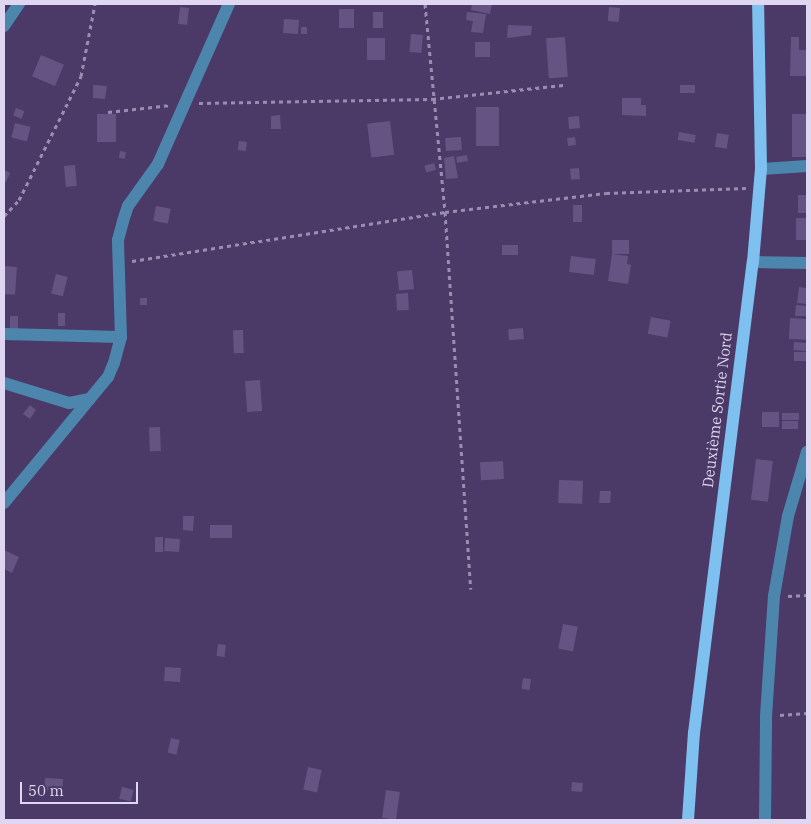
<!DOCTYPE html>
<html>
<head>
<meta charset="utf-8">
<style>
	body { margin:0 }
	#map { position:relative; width:811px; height:824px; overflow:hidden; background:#4b3a67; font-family:"IBM Plex Serif",serif }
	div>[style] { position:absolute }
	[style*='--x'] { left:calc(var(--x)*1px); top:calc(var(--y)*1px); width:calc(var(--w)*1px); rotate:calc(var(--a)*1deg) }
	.building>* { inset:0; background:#655483; transform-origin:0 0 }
	.path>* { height:3px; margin-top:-1.5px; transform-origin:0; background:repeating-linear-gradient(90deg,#9a8db1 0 4px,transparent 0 8px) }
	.minor>* { height:12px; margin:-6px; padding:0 6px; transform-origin:6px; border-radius:6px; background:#4d86ad }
	.major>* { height:12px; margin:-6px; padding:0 6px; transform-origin:6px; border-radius:6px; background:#7ec1f0 }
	span { translate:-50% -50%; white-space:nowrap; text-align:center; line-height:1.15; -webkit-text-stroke:4px #4b3a67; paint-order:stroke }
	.street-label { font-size:15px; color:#dfd6f1 }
	.frame { position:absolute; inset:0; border:5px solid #dfd6f1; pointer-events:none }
	.scale { position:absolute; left:20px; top:782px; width:118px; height:22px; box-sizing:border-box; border:2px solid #dfd6f1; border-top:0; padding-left:6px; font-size:15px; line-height:18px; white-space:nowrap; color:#dfd6f1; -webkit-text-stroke:4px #4b3a67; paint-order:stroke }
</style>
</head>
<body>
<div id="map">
	<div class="building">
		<i style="clip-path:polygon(472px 4px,492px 4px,490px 14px,471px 10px)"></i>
		<i style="left:180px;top:7px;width:9px;height:17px;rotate:6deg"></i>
		<i style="left:609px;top:7px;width:11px;height:14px;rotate:5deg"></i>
		<i style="left:339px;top:9px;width:15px;height:19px"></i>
		<i style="left:373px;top:12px;width:10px;height:16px"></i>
		<i style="clip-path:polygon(467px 12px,486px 14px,483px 33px,471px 32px,473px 21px,466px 20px)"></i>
		<i style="left:284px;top:19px;width:15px;height:14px;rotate:4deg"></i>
		<i style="clip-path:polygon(508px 25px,532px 26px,531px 35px,507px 38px)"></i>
		<i style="left:301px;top:27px;width:6px;height:7px"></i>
		<i style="left:411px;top:34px;width:12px;height:18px;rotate:5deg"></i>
		<i style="left:565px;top:37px;width:40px;height:19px;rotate:86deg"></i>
		<i style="clip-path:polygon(791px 37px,799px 37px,799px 50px,807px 50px,807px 76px,790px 76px)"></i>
		<i style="left:367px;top:38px;width:18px;height:22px"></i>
		<i style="left:490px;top:42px;width:15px;height:15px;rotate:90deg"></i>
		<i style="left:41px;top:55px;width:25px;height:23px;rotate:23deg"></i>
		<i style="clip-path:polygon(93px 85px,107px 86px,105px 99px,93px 98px)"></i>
		<i style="left:680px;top:85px;width:15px;height:8px"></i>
		<i style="clip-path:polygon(622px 98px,641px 98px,641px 105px,646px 105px,646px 116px,622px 115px)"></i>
		<i style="left:476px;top:107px;width:23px;height:39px"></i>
		<i style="left:16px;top:108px;width:9px;height:8px;rotate:21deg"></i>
		<i style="left:97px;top:114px;width:19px;height:28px"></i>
		<i style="left:792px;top:114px;width:15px;height:43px"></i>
		<i style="clip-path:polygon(280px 115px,281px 129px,271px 129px,271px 116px)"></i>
		<i style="left:579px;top:116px;width:12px;height:11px;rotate:85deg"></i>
		<i style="left:390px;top:121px;width:34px;height:23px;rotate:83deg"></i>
		<i style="left:15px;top:123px;width:16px;height:15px;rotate:14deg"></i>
		<i style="left:679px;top:132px;width:17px;height:8px;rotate:10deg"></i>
		<i style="left:717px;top:133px;width:12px;height:14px;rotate:9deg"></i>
		<i style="left:461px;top:137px;width:13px;height:16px;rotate:86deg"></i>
		<i style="left:575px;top:137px;width:8px;height:8px;rotate:83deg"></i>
		<i style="left:239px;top:141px;width:8px;height:9px;rotate:7deg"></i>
		<i style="left:120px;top:151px;width:6px;height:7px;rotate:9deg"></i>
		<i style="left:467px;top:155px;width:6px;height:11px;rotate:81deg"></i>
		<i style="clip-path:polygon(454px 156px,458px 178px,446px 179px,444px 158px)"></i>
		<i style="left:434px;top:163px;width:7px;height:10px;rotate:74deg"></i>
		<i style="left:75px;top:165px;width:21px;height:11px;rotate:85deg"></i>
		<i style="left:579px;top:168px;width:11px;height:9px;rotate:85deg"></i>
		<i style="clip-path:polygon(4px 170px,10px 173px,6px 182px,4px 181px)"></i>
		<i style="left:798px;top:195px;width:8px;height:18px"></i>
		<i style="left:573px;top:205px;width:9px;height:17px"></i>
		<i style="left:156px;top:206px;width:15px;height:15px;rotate:11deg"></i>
		<i style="left:796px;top:218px;width:11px;height:22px"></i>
		<i style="left:612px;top:240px;width:17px;height:14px"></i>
		<i style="left:518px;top:245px;width:10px;height:16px;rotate:90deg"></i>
		<i style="clip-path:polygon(612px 254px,628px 256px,627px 264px,631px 265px,628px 284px,608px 281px)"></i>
		<i style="left:571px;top:256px;width:25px;height:16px;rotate:7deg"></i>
		<i style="left:4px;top:266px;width:13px;height:28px;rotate:4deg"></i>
		<i style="left:412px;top:270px;width:19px;height:15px;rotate:84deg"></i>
		<i style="left:56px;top:274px;width:12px;height:20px;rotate:14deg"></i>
		<i style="clip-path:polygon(799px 287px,807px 288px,807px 304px,797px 303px)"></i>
		<i style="left:408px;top:293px;width:17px;height:12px;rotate:87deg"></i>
		<i style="left:140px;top:298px;width:7px;height:7px"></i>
		<i style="clip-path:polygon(796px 305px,807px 306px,807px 316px,795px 316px)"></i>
		<i style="left:58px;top:313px;width:7px;height:13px"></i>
		<i style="left:10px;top:316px;width:8px;height:13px"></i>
		<i style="left:651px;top:317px;width:20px;height:17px;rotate:11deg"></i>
		<i style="left:790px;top:318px;width:17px;height:21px;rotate:3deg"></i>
		<i style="left:523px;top:328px;width:11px;height:15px;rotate:85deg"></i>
		<i style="left:243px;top:330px;width:23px;height:10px;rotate:88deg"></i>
		<i style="left:794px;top:342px;width:13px;height:8px;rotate:4deg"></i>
		<i style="left:794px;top:352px;width:13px;height:9px"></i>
		<i style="left:260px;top:380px;width:31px;height:15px;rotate:86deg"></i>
		<i style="clip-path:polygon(30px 405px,36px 410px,30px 419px,23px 414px)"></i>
		<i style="left:762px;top:412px;width:17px;height:15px"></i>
		<i style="left:782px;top:413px;width:17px;height:7px"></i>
		<i style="left:782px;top:421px;width:16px;height:8px"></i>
		<i style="left:160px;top:427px;width:24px;height:11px;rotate:88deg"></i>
		<i style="left:756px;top:459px;width:17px;height:41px;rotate:7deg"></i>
		<i style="left:503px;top:461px;width:18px;height:23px;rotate:87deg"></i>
		<i style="left:559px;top:480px;width:24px;height:23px;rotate:2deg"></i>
		<i style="clip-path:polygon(600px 491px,611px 491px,610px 503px,599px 503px)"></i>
		<i style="clip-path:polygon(183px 516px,194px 516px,193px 531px,183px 530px)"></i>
		<i style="left:232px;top:525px;width:13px;height:22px;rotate:90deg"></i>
		<i style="left:155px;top:537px;width:8px;height:15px"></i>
		<i style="left:165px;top:538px;width:15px;height:13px;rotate:4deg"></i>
		<i style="clip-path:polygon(4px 550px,19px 557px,12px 573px,4px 569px)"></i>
		<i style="left:563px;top:624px;width:15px;height:25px;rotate:11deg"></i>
		<i style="left:218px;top:644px;width:8px;height:12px;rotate:7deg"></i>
		<i style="left:165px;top:667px;width:16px;height:14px;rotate:4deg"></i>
		<i style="left:523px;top:678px;width:8px;height:11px;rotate:7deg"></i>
		<i style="left:171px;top:738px;width:9px;height:15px;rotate:13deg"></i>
		<i style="left:308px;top:767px;width:14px;height:23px;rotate:12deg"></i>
		<i style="left:45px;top:778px;width:18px;height:12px;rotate:3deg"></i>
		<i style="left:572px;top:782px;width:11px;height:9px;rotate:5deg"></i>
		<i style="left:122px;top:787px;width:12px;height:12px;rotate:14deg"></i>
		<i style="left:386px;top:790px;width:14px;height:28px;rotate:8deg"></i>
	</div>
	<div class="path">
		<i style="--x:425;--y:4;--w:209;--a:84.5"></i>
		<i style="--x:445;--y:212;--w:378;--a:86.1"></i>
		<i style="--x:199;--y:103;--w:233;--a:-1"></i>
		<i style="--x:432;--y:99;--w:132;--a:-6.1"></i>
		<i style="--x:108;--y:112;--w:63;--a:-6.3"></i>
		<i style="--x:4;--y:216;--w:22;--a:-47"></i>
		<i style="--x:19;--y:200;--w:139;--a:-63.4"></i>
		<i style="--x:81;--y:76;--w:73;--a:-79"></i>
		<i style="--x:132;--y:261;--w:317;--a:-8.9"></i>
		<i style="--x:445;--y:212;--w:162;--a:-6.7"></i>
		<i style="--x:606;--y:193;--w:140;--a:-2"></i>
		<i style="--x:788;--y:596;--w:19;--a:-3"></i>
		<i style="--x:780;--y:715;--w:27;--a:-4"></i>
	</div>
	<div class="minor">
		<i style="--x:4;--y:26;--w:27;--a:-56"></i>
		<i style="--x:761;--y:169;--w:46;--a:-3.7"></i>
		<i style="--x:753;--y:262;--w:54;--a:1.1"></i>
		<i style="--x:4;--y:334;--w:117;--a:1.5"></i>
		<i style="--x:4;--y:383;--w:68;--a:17.1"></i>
		<i style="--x:69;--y:403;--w:21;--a:-11"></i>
		<i style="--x:4;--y:503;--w:163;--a:-50.5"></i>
		<i style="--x:108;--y:377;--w:15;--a:-67"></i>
		<i style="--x:114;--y:363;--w:27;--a:-75"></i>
		<i style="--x:121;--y:337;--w:97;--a:-91.8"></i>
		<i style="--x:118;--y:240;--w:20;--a:-75"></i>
		<i style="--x:123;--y:221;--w:16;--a:-72"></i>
		<i style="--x:128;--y:206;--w:52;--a:-54.5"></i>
		<i style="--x:158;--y:164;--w:175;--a:-66.1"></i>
		<i style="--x:765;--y:820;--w:104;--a:-89.4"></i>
		<i style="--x:766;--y:716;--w:120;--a:-86.2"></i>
		<i style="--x:774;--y:596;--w:81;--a:-80.1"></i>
		<i style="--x:788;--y:516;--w:67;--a:-73.5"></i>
	</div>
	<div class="major">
		<i style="--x:688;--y:820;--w:87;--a:-86.1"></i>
		<i style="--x:694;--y:733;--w:475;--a:-82.9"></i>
		<i style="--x:753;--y:262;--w:93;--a:-85.1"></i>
		<i style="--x:761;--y:169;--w:165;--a:-91"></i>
	</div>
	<div class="street-label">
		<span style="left:717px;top:410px;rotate:-83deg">Deuxième Sortie Nord</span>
	</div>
	<div class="frame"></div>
	<div class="scale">50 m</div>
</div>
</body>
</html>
